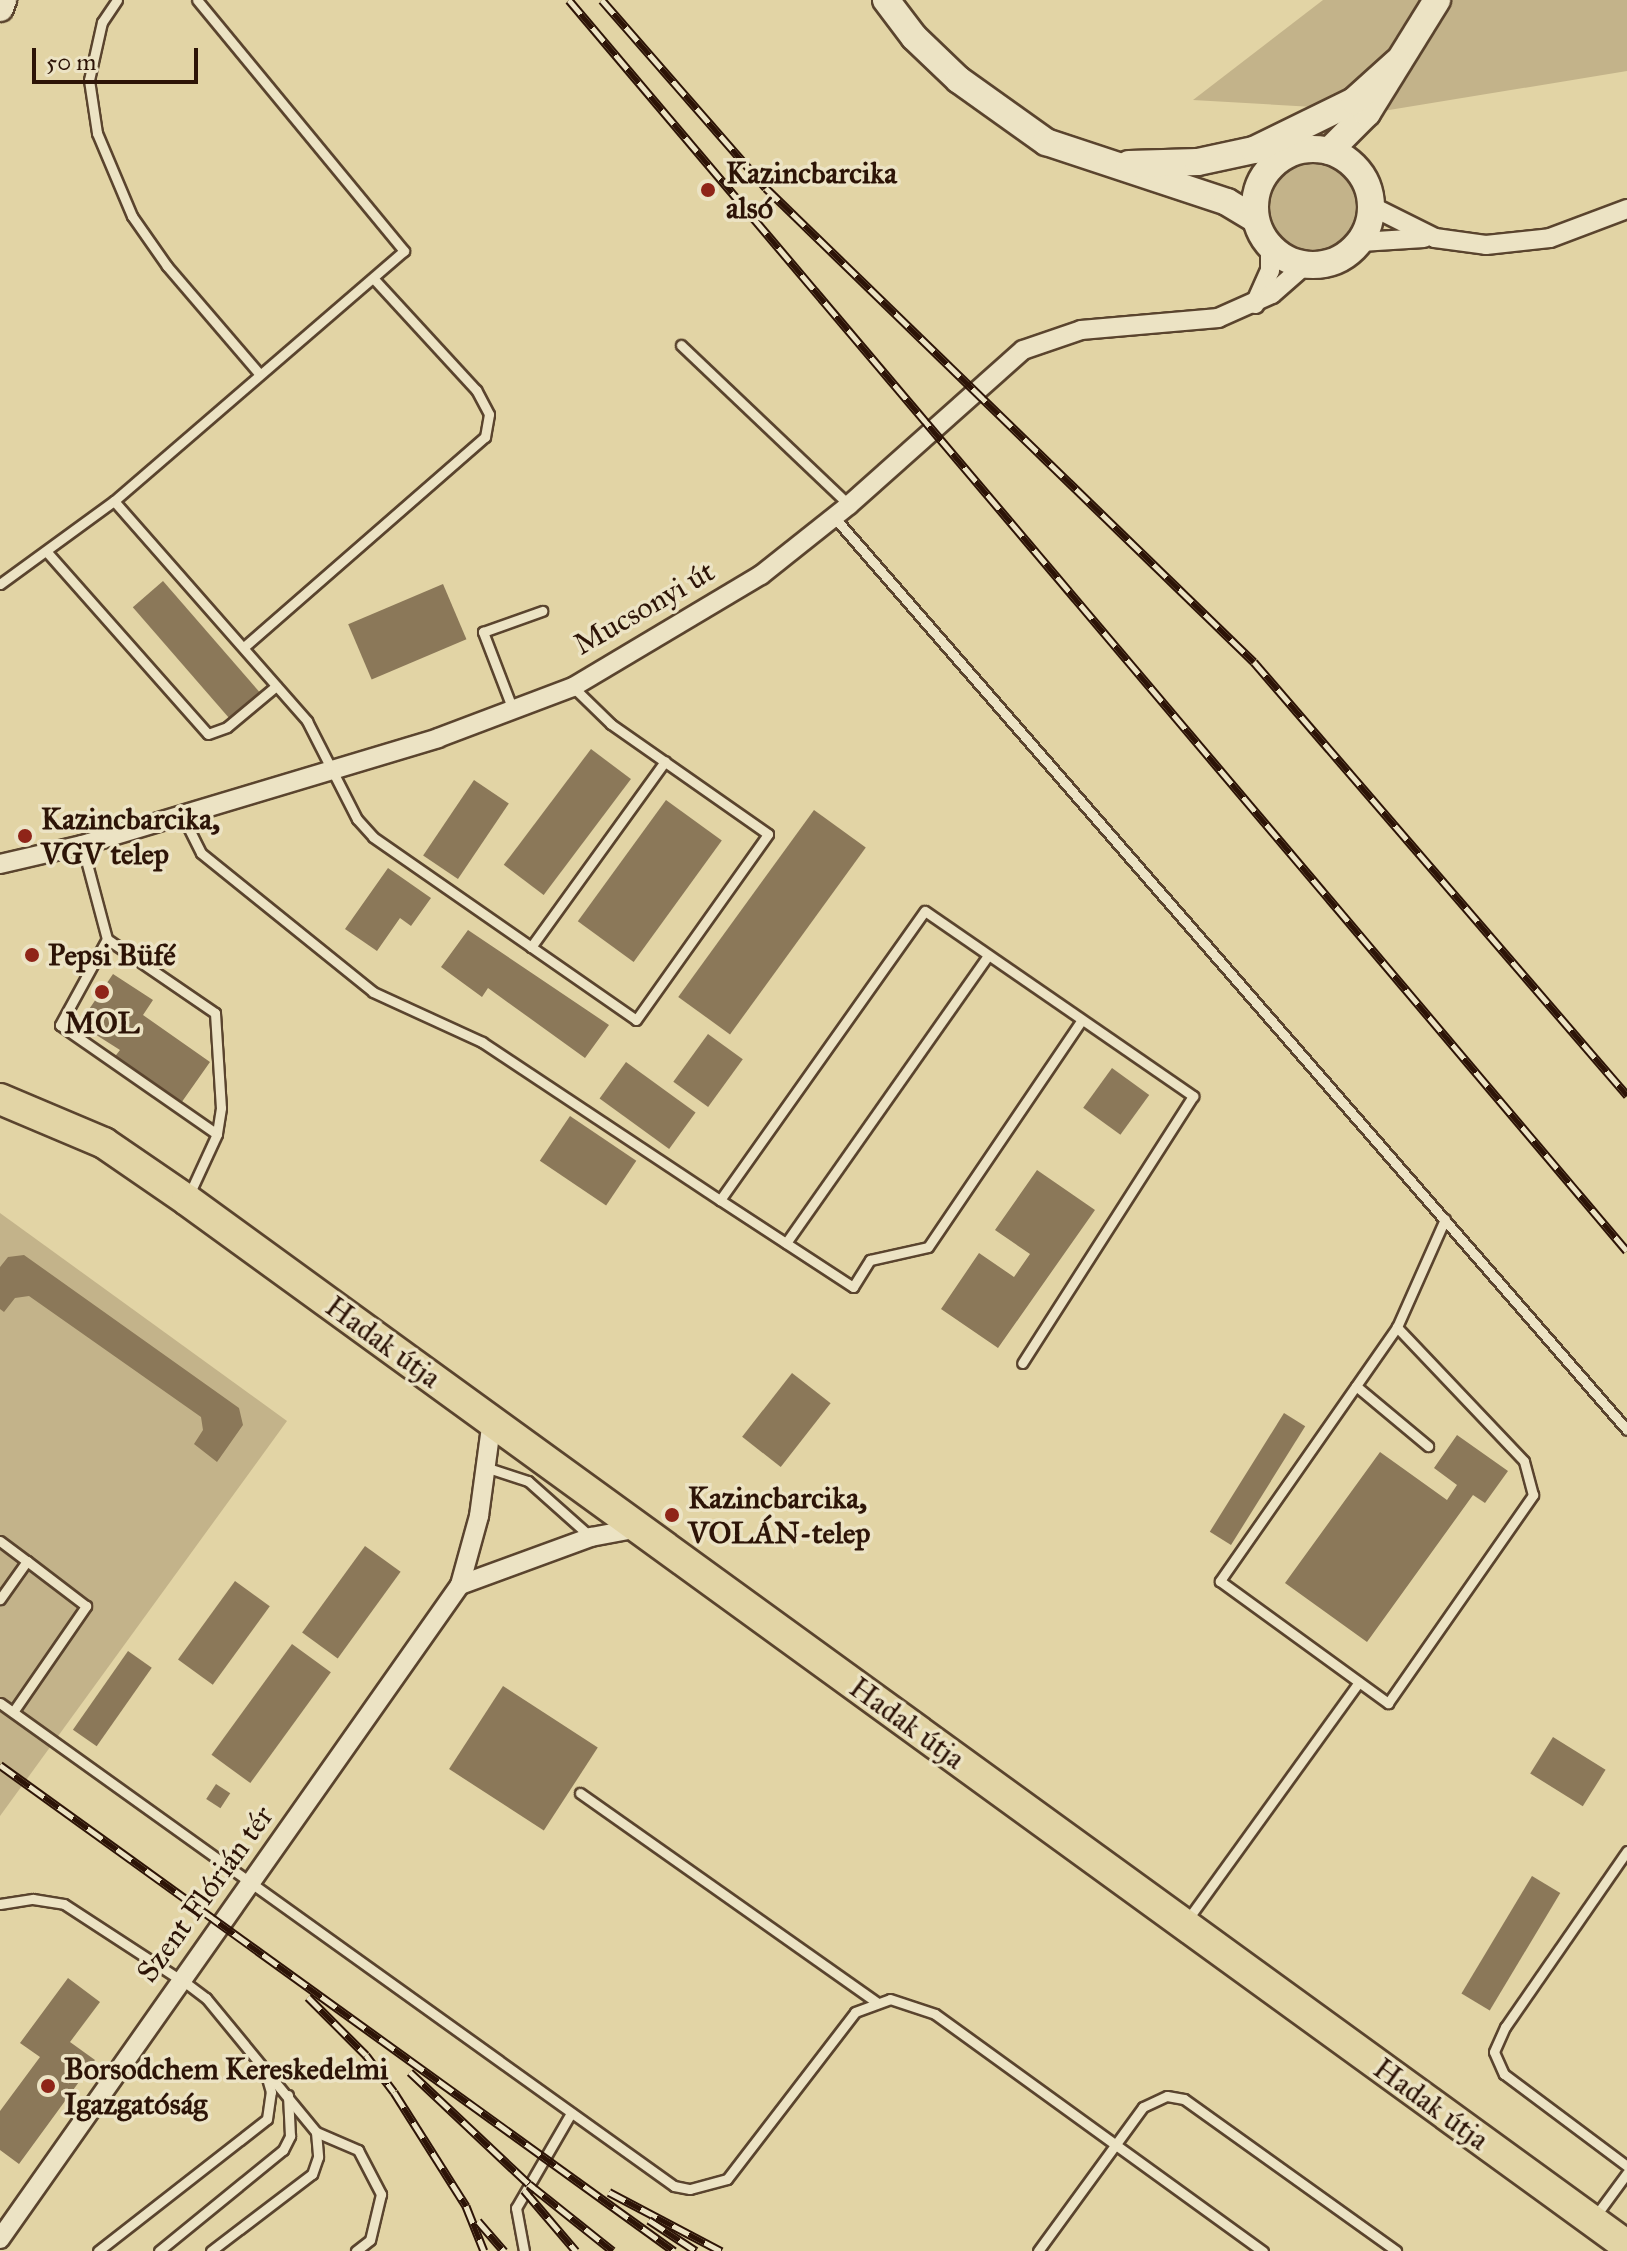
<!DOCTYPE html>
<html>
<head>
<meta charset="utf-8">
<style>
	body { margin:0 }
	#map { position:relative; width:1627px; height:2251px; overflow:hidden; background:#e2d4a5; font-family:"IM FELL Great Primer",serif }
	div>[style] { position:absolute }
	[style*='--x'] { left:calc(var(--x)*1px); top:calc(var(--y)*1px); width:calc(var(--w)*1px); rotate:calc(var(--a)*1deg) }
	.green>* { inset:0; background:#c3b38a }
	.round { border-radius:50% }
	.building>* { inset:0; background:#8b7859; transform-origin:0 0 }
	.roads { filter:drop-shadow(2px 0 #5a442e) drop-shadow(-2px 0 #5a442e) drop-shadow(0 2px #5a442e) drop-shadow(0 -2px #5a442e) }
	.lane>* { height:9px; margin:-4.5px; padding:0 4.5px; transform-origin:4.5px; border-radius:4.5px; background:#ece3c4 }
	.street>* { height:18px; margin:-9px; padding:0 9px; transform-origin:9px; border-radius:9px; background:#ece3c4 }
	.secondary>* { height:26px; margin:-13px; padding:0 13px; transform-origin:13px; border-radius:13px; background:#ece3c4 }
	.secondary>.ring { margin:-13px; padding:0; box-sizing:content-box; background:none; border:26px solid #ece3c4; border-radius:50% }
	.primary>* { height:30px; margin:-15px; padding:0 15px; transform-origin:15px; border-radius:15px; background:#e2d4a5 }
	.rail>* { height:9px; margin-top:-4.5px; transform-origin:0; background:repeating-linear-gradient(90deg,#ece3c4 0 18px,#2d1407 0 36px); box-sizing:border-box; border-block:2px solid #2d1407 }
	.dots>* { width:22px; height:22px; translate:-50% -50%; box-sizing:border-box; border:4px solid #ece3c4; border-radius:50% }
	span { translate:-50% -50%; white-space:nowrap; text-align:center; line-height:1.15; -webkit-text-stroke:7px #ece3c4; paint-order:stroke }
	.poi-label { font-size:30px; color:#2d1407; font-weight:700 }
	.left { translate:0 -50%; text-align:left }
	.street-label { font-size:30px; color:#2d1407 }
	.scale { position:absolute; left:32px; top:48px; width:166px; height:36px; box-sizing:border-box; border:4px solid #2d1407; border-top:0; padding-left:10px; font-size:24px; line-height:28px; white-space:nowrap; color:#2d1407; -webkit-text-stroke:6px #ece3c4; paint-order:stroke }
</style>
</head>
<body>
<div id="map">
	<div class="green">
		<i style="clip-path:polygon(1323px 0,1627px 0,1627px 71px,1383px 111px,1193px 100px)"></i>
		<i class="round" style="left:1258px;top:152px;width:110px;height:110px"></i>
		<i style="clip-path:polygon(0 1213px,287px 1421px,0 1816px)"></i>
	</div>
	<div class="building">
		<i style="left:163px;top:581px;width:148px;height:40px;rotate:49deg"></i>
		<i style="left:443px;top:584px;width:60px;height:103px;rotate:67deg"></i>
		<i style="left:591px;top:749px;width:50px;height:145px;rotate:37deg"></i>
		<i style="left:474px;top:780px;width:42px;height:91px;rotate:34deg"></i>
		<i style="left:666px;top:800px;width:69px;height:150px;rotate:36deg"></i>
		<i style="left:814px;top:810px;width:64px;height:231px;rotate:36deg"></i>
		<i style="clip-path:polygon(388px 868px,431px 898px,411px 926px,400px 918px,377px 951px,345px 929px)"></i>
		<i style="clip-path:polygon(468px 930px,609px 1025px,585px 1058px,488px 988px,482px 997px,441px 967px)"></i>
		<i style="clip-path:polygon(113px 974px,153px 1000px,143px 1015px,210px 1062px,179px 1106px,113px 1059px,120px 1050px,79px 1024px)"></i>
		<i style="left:708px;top:1034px;width:43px;height:59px;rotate:36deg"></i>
		<i style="left:626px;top:1062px;width:86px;height:45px;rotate:36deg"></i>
		<i style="left:1112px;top:1068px;width:46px;height:49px;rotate:36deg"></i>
		<i style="left:570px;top:1116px;width:80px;height:54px;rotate:34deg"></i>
		<i style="clip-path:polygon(1037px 1170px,1095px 1210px,998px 1348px,941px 1309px,979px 1253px,1014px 1277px,1030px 1254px,995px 1230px)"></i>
		<i style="clip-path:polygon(24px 1255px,239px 1408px,243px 1425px,217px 1462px,194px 1444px,203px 1430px,201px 1417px,29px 1296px,15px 1298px,4px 1312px,0 1309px,0 1267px,8px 1257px)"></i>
		<i style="left:792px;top:1373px;width:49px;height:81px;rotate:38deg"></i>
		<i style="left:1284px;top:1413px;width:25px;height:140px;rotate:32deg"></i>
		<i style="clip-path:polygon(1457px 1435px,1508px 1471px,1485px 1503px,1473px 1495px,1367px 1642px,1285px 1583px,1380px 1452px,1447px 1500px,1457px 1485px,1434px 1468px)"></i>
		<i style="left:365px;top:1546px;width:44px;height:107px;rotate:36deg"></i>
		<i style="left:235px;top:1581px;width:43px;height:97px;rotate:36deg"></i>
		<i style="left:292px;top:1644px;width:48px;height:137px;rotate:36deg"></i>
		<i style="left:128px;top:1651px;width:29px;height:96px;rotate:35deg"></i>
		<i style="left:503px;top:1686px;width:113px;height:99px;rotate:33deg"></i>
		<i style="left:1553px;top:1737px;width:62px;height:43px;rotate:32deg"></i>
		<i style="left:216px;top:1784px;width:17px;height:18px;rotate:33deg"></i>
		<i style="left:1532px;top:1876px;width:33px;height:137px;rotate:31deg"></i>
		<i style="clip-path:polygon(68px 1978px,100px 2002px,70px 2042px,95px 2060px,19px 2164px,0 2150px,0 2111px,40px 2057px,20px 2043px)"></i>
	</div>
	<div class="roads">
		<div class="lane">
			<i style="--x:117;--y:0;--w:27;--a:124"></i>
			<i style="--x:102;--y:22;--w:59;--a:102.6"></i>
			<i style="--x:89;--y:80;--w:54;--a:81.4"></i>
			<i style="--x:97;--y:133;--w:90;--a:67.1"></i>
			<i style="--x:132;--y:216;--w:61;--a:55"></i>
			<i style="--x:167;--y:266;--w:140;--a:49.4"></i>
			<i style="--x:681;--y:345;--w:232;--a:43.6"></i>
			<i style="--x:114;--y:501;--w:293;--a:48.7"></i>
			<i style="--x:307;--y:721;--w:110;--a:63"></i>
			<i style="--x:357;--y:819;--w:24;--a:48"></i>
			<i style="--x:373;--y:837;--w:320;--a:34.8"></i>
			<i style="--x:636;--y:1020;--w:228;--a:-54.6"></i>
			<i style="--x:768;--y:834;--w:192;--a:-145"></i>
			<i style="--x:611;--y:724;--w:53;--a:-135.8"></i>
			<i style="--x:834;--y:517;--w:1209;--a:49.02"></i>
			<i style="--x:46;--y:551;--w:244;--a:48.5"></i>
			<i style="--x:208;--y:734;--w:20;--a:-20"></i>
			<i style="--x:227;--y:727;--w:64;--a:-39.9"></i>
			<i style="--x:0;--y:584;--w:141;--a:-36.1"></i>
			<i style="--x:114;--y:501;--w:383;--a:-40.8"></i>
			<i style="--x:404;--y:251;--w:325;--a:-129.5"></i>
			<i style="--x:244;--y:647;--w:320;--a:-41.1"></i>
			<i style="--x:485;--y:437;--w:23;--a:-80"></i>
			<i style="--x:489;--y:414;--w:27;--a:-118"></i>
			<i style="--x:476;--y:390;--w:151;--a:-132.6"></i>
			<i style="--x:513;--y:710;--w:84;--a:-111"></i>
			<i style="--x:483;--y:632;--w:63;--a:-19.6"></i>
			<i style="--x:182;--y:815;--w:42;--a:63.4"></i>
			<i style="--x:201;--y:853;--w:221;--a:38.9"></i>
			<i style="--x:373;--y:992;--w:120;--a:24.6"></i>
			<i style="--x:482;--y:1042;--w:286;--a:33.6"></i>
			<i style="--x:720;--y:1200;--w:354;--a:-54.7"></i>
			<i style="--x:925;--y:911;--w:326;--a:34.6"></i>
			<i style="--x:1193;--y:1096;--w:317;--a:122.6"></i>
			<i style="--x:82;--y:845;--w:97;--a:75.1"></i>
			<i style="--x:107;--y:939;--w:131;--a:34.4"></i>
			<i style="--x:215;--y:1013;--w:95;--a:86.4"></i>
			<i style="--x:221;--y:1108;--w:26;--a:99"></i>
			<i style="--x:217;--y:1134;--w:69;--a:114.7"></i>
			<i style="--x:107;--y:939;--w:98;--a:118.7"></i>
			<i style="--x:60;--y:1025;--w:191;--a:34.8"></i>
			<i style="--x:531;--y:947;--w:229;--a:-54.2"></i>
			<i style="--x:720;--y:1200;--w:159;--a:33.2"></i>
			<i style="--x:853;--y:1287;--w:32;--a:-58"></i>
			<i style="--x:870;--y:1260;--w:59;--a:-12.6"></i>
			<i style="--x:928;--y:1247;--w:273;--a:-55.9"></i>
			<i style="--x:786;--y:1243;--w:351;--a:-54.9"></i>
			<i style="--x:1397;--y:1327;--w:310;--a:124.9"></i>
			<i style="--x:1220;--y:1581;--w:208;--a:36"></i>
			<i style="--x:1388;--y:1703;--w:254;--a:-55.1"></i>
			<i style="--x:1533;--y:1495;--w:35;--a:-105"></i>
			<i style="--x:1524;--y:1461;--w:185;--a:-133.5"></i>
			<i style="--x:1397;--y:1327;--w:118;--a:-66"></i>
			<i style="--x:1356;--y:1386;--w:94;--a:39.8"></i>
			<i style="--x:485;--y:1467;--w:45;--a:18"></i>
			<i style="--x:528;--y:1481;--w:84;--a:41.6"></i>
			<i style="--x:0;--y:1541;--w:34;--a:37"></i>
			<i style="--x:27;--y:1561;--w:47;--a:125.4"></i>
			<i style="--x:0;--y:1703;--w:829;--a:35.63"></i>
			<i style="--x:674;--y:2186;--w:16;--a:11"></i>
			<i style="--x:690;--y:2189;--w:38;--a:-15"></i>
			<i style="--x:727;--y:2179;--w:210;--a:-52.5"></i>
			<i style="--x:855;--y:2012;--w:37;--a:-20"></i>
			<i style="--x:890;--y:1999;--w:47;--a:18.4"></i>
			<i style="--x:935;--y:2014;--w:405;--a:35.9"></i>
			<i style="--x:13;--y:1712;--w:129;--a:-55.4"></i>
			<i style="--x:86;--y:1606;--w:74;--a:-142.7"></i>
			<i style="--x:580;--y:1793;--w:362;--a:35.2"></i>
			<i style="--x:1627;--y:1851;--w:214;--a:124.7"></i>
			<i style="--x:1505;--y:2027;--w:27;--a:114"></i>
			<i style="--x:1494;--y:2052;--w:24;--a:66"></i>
			<i style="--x:1504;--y:2074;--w:154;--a:36.8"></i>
			<i style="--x:0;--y:1904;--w:33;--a:-9"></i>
			<i style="--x:33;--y:1899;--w:31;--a:9"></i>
			<i style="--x:64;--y:1904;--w:137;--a:33.1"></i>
			<i style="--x:1188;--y:1919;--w:292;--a:-54.2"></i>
			<i style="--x:182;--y:1980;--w:30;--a:37"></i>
			<i style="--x:206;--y:1998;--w:173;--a:50.6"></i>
			<i style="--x:316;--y:2132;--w:25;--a:85"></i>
			<i style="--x:318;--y:2157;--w:18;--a:109"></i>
			<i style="--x:312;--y:2174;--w:127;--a:142.7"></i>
			<i style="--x:316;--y:2132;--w:46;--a:23.2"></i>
			<i style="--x:358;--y:2150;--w:50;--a:62.4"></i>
			<i style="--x:381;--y:2194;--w:47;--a:103.4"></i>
			<i style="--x:370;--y:2240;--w:18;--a:142"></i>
			<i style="--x:1594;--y:2218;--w:56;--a:-53.7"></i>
			<i style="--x:98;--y:2251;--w:214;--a:-38"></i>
			<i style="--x:267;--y:2119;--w:27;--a:-82"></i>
			<i style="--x:271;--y:2092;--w:26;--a:-106"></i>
			<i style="--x:159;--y:2251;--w:160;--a:-39.2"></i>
			<i style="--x:283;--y:2150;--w:16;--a:-63"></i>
			<i style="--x:290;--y:2136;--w:41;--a:-92.8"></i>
			<i style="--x:524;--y:2251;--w:44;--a:-100.5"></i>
			<i style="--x:516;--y:2208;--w:110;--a:-59.9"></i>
			<i style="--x:1038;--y:2251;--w:178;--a:-53.9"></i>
			<i style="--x:1143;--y:2107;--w:26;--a:-25"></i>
			<i style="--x:1167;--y:2096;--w:17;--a:10"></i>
			<i style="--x:1184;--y:2099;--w:261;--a:35.6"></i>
		</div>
		<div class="street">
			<i style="--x:1373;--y:207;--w:69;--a:26.6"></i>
			<i style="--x:1435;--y:238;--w:51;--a:7.8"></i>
			<i style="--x:1486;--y:245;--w:64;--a:-6.2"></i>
			<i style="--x:1550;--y:238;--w:82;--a:-20.6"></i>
			<i style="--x:1361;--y:242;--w:63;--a:-3.6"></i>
			<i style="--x:1255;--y:304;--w:36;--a:-66"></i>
			<i style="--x:1270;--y:271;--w:23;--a:-90"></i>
			<i style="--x:0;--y:864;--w:84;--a:-13"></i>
			<i style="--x:82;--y:845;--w:372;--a:-16.7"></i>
			<i style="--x:438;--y:738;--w:144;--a:-20.7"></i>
			<i style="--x:573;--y:687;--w:219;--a:-30.8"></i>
			<i style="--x:761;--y:575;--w:112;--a:-38.5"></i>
			<i style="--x:849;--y:505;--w:233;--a:-41.7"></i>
			<i style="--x:1023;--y:350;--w:61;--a:-19"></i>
			<i style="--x:1081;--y:330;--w:138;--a:-5"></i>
			<i style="--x:1218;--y:318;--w:59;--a:-24"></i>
			<i style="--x:1272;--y:294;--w:44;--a:-41.3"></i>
			<i style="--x:460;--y:1585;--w:140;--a:-20.1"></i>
			<i style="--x:591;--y:1537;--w:49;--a:-10.6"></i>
			<i style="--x:0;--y:2239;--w:800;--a:-54.88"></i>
			<i style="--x:460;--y:1585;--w:72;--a:-74.6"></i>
			<i style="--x:479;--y:1516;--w:97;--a:-82.3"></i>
		</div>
		<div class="secondary">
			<i style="--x:886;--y:0;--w:46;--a:52.9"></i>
			<i style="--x:914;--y:37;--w:62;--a:43.7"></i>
			<i style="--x:959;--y:80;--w:107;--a:35.5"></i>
			<i style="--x:1046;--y:142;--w:191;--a:18.3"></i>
			<i style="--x:1227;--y:202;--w:33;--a:31"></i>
			<i style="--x:0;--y:8;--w:9;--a:-69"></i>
			<i class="ring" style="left:1255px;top:149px;width:90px;height:90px"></i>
			<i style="--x:1329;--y:151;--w:54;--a:-45"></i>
			<i style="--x:1367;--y:113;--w:133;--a:-58.2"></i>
			<i style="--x:1129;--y:164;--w:69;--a:-1.7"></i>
			<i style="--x:1198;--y:162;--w:57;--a:-12.1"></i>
			<i style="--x:1254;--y:150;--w:111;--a:-26.1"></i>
			<i style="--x:1354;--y:101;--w:58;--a:-42.2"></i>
		</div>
		<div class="primary">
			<i style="--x:0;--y:1099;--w:113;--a:22.9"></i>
			<i style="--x:104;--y:1143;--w:101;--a:34.5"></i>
			<i style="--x:187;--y:1200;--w:1780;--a:35.99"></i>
		</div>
	</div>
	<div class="rail">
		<i style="--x:569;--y:0;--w:1638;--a:49.78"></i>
		<i style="--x:602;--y:0;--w:249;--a:48.9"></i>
		<i style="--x:766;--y:188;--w:680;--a:44.17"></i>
		<i style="--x:1254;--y:662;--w:572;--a:49.26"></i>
		<i style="--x:0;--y:1765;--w:831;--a:35.79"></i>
		<i style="--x:308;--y:1997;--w:82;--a:45"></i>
		<i style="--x:366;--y:2055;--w:46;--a:52.9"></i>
		<i style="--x:394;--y:2092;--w:135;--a:57.7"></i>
		<i style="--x:466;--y:2206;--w:48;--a:68.2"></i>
		<i style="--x:410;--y:2072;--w:163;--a:43.3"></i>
		<i style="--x:529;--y:2184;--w:107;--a:38.6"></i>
		<i style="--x:524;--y:2190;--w:80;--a:49.6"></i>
		<i style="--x:609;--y:2192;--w:127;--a:27.8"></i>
		<i style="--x:649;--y:2220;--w:56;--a:33.4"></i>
		<i style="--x:478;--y:2221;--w:40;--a:49"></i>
	</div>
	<div class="dots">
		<i style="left:708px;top:190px;background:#8f2418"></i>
		<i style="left:25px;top:836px;background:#8f2418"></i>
		<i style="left:32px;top:955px;background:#8f2418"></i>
		<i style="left:102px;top:992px;background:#8f2418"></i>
		<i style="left:672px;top:1515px;background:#8f2418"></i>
		<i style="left:48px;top:2086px;background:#8f2418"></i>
	</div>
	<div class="poi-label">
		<span class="left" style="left:726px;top:190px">Kazincbarcika<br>alsó</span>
		<span class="left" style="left:41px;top:836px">Kazincbarcika,<br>VGV telep</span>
		<span class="left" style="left:48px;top:955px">Pepsi Büfé</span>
		<span style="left:102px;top:1023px">MOL</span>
		<span class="left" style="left:688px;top:1515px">Kazincbarcika,<br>VOLÁN-telep</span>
		<span class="left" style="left:64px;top:2086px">Borsodchem Kereskedelmi<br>Igazgatóság</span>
	</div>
	<div class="street-label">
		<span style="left:644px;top:608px;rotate:-30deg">Mucsonyi út</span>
		<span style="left:383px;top:1342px;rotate:36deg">Hadak útja</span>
		<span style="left:907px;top:1723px;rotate:36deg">Hadak útja</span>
		<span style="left:205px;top:1894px;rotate:-54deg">Szent Flórián tér</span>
		<span style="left:1431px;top:2104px;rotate:36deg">Hadak útja</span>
	</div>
	<div class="scale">50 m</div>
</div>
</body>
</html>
